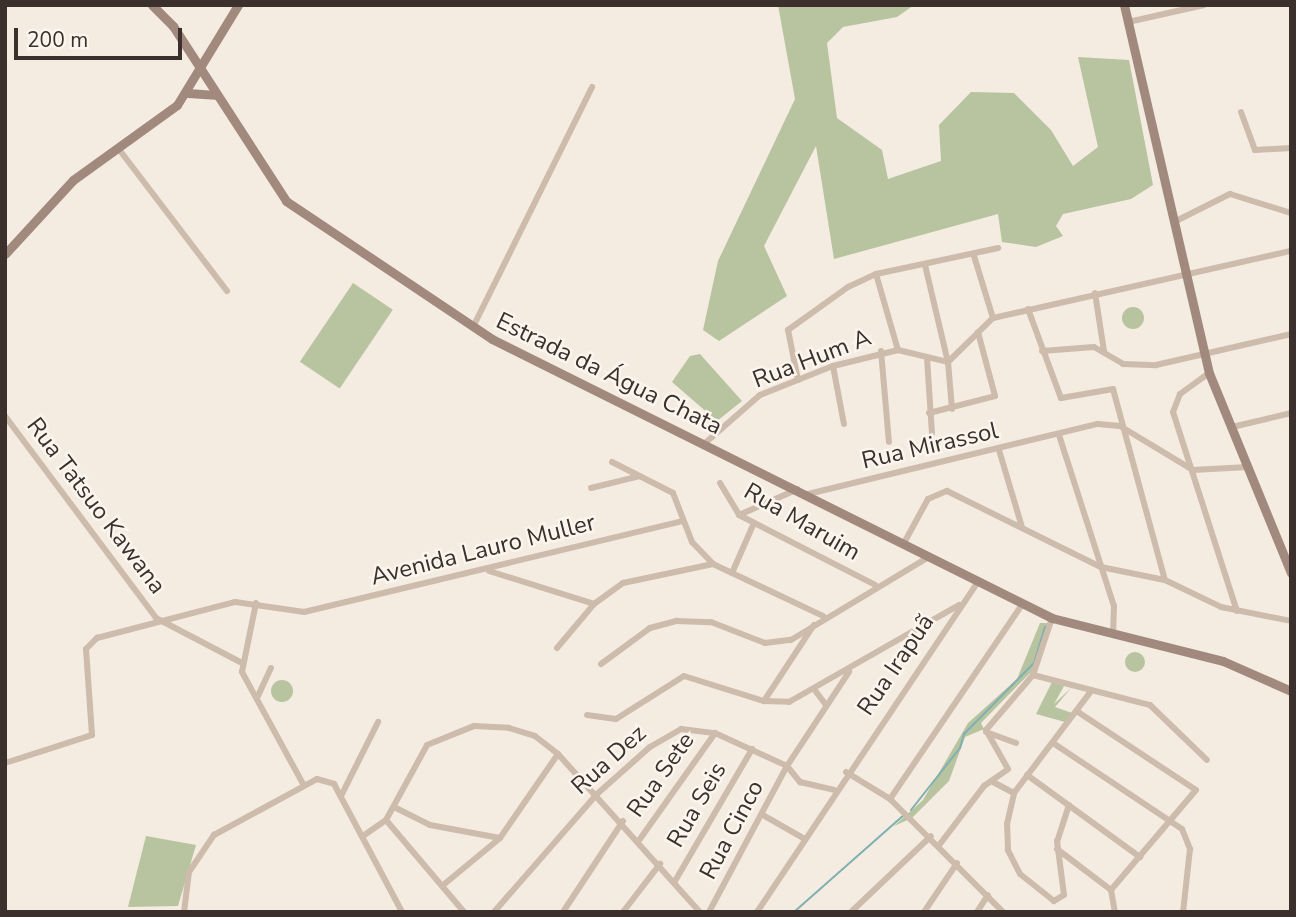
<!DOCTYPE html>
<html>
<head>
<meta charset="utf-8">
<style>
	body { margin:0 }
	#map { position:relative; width:1296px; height:917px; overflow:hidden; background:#f4ebe1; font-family:"Nunito Sans",sans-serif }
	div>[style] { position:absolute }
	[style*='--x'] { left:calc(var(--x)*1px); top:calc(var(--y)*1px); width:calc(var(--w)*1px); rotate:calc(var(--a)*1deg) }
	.green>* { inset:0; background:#b8c4a0; transform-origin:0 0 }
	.round { border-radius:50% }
	.stream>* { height:2px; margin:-1px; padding:0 1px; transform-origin:1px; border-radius:1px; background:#7fb0b2 }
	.street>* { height:6px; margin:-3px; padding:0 3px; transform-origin:3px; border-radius:3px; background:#cdbbac }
	.secondary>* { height:9px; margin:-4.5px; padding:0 4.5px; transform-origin:4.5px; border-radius:4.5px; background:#a18a7d }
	span { translate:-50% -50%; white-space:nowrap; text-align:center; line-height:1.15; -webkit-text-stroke:5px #fbf5ee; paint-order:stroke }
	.street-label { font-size:24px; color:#3b302b }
	.frame { position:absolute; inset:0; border:7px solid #3b302b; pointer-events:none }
	.scale { position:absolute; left:14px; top:28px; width:168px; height:32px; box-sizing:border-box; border:4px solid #3b302b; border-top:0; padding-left:9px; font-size:21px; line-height:24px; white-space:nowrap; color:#3b302b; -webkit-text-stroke:5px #fbf5ee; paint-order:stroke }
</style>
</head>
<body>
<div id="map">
	<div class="green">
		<i style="clip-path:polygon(778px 5px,914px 5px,897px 17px,843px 27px,827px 43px,837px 118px,882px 150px,888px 179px,941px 161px,939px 125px,971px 92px,1014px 93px,1051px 130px,1073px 166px,1098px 147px,1078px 57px,1129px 60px,1153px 185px,1131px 199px,1063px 214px,1056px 226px,1063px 236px,1036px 247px,1002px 242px,998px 214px,834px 259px,816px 146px,764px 246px,787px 296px,719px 341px,703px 330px,718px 261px,795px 99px)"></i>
		<i style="left:353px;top:283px;width:48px;height:95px;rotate:34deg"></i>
		<i class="round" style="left:1122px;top:307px;width:22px;height:22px"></i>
		<i style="clip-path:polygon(700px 354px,742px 401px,717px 421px,672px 382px,690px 356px)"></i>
		<i style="clip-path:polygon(1040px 623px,1048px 623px,1036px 667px,981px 723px,984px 729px,965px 737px,949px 781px,912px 818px,894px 826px,923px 800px,968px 723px,1017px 679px)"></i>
		<i class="round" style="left:1125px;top:652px;width:20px;height:20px"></i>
		<i class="round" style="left:271px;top:680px;width:22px;height:22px"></i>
		<i style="clip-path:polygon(1052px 682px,1064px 686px,1054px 704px,1071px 688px,1055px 707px,1072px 713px,1065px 722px,1036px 714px)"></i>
		<i style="clip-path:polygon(146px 836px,196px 845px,178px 906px,128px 907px)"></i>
	</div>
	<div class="stream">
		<i style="--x:911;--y:810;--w:79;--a:-51.7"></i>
		<i style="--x:960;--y:748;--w:15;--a:-74"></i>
		<i style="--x:964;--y:734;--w:100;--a:-45.4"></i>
		<i style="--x:1034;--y:663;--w:38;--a:-73"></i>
		<i style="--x:794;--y:912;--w:145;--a:-41.4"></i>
	</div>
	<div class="street">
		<i style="--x:1128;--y:22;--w:78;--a:-12.6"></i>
		<i style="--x:1241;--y:112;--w:40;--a:69.8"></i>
		<i style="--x:1255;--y:150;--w:36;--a:-3"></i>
		<i style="--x:118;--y:148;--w:180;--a:52.7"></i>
		<i style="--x:1174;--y:222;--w:63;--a:-26.6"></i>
		<i style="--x:1230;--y:194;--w:64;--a:17.3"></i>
		<i style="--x:974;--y:256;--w:65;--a:73"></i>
		<i style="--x:925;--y:265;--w:100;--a:76.7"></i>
		<i style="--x:948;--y:362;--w:47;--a:85.1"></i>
		<i style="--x:876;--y:274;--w:79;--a:73.9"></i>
		<i style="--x:1095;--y:293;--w:59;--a:81.2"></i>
		<i style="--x:1028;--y:309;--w:95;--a:69.7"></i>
		<i style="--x:1061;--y:398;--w:53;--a:-9.8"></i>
		<i style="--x:1113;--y:389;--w:198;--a:74.8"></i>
		<i style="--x:473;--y:327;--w:268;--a:-63.6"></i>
		<i style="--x:881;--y:351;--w:91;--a:85"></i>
		<i style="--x:1042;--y:351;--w:52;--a:-4.4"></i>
		<i style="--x:1094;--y:347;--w:34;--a:30"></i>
		<i style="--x:1123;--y:364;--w:33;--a:2"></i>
		<i style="--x:1156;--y:365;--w:139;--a:-12.9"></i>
		<i style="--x:927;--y:358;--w:75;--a:86.2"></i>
		<i style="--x:833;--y:366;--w:59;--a:79.3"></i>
		<i style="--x:1209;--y:373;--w:36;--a:144"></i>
		<i style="--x:1180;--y:394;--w:19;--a:111"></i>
		<i style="--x:1173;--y:412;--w:209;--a:72.2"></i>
		<i style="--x:798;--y:380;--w:51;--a:-101.3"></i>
		<i style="--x:788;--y:330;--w:74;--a:-35.6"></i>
		<i style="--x:848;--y:287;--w:31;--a:-25"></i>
		<i style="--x:876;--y:274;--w:125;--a:-12"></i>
		<i style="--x:929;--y:413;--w:68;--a:-14.4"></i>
		<i style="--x:995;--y:396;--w:66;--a:-104.9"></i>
		<i style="--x:5;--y:416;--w:252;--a:53.2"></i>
		<i style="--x:156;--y:618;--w:95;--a:27.6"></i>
		<i style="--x:1232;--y:427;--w:61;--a:-13.3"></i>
		<i style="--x:1059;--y:435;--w:180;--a:72.2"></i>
		<i style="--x:1114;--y:606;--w:25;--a:92"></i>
		<i style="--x:704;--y:444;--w:74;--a:-41.2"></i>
		<i style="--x:760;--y:395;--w:79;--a:-21.7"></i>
		<i style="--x:833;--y:366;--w:67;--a:-13.8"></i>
		<i style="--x:898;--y:350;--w:51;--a:13.5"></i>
		<i style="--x:948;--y:362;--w:63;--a:-44.4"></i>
		<i style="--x:993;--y:318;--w:305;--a:-12.7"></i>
		<i style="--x:999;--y:450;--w:80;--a:73.4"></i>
		<i style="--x:612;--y:462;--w:68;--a:26.9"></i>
		<i style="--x:673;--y:493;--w:53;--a:68.8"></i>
		<i style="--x:692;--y:542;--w:30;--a:46"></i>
		<i style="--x:713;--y:564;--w:122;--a:25.3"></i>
		<i style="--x:1193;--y:470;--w:55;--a:-3.1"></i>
		<i style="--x:720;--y:483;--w:37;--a:59"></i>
		<i style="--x:739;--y:515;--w:153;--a:27.2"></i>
		<i style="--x:591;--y:488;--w:50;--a:-13.8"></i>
		<i style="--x:808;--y:494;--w:298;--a:-13.6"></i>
		<i style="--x:1098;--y:424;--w:22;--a:5"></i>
		<i style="--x:1120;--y:426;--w:85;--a:31.1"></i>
		<i style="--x:739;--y:515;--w:64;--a:-23.8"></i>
		<i style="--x:904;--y:543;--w:50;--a:-61.4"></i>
		<i style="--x:928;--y:499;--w:21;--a:-23"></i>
		<i style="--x:947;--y:491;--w:172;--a:26.3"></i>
		<i style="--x:1101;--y:567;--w:65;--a:11.5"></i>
		<i style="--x:1165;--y:580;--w:62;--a:25.7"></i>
		<i style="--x:1221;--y:607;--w:71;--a:11.3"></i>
		<i style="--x:489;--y:571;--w:110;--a:17.4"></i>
		<i style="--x:732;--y:573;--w:55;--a:-66.3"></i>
		<i style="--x:256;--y:603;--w:70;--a:101.5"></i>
		<i style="--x:242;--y:672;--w:128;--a:61.4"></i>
		<i style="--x:557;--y:648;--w:57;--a:-49.9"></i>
		<i style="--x:594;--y:604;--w:36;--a:-36"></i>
		<i style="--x:623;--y:583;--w:92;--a:-11.9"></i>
		<i style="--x:601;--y:664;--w:61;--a:-36.3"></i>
		<i style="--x:650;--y:628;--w:28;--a:-15"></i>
		<i style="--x:677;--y:621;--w:34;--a:2"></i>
		<i style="--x:711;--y:622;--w:58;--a:21.3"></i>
		<i style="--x:765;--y:643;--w:26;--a:-7"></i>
		<i style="--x:791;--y:640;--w:162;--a:-31.1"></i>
		<i style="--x:1033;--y:675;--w:121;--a:14.4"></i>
		<i style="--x:1150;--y:705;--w:79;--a:44"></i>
		<i style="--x:814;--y:689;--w:20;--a:53"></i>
		<i style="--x:257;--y:698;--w:33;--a:-65"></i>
		<i style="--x:764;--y:701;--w:91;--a:-56.7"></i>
		<i style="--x:1078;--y:712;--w:141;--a:33.5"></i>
		<i style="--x:1196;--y:790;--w:131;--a:130.4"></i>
		<i style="--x:587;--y:715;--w:29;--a:8"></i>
		<i style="--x:616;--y:719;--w:80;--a:-32.3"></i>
		<i style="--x:684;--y:676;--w:84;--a:17.4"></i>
		<i style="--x:764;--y:701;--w:25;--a:2"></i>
		<i style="--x:789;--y:702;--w:196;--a:-29.7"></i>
		<i style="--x:986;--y:732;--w:32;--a:20"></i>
		<i style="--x:1053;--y:743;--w:155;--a:33.7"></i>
		<i style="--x:1182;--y:829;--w:22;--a:68"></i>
		<i style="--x:1190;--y:849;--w:63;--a:96.3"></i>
		<i style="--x:5;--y:763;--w:91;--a:-17.8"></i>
		<i style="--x:92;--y:735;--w:86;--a:-94"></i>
		<i style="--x:86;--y:649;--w:16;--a:-45"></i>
		<i style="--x:97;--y:638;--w:143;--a:-14.6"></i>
		<i style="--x:235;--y:602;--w:70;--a:8.2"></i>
		<i style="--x:304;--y:612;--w:389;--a:-13.5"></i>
		<i style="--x:846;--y:772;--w:52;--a:31.5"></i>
		<i style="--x:890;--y:799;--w:160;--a:45"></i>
		<i style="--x:1027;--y:775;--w:140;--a:36"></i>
		<i style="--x:993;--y:782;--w:24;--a:28"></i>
		<i style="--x:341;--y:796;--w:83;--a:-63.4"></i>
		<i style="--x:890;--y:799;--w:235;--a:-55.8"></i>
		<i style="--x:1069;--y:805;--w:38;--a:108"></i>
		<i style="--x:1057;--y:841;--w:54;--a:82.6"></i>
		<i style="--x:1064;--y:895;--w:12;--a:149"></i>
		<i style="--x:1054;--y:901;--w:43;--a:-141.5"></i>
		<i style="--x:1020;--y:874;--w:27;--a:-117"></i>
		<i style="--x:1008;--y:850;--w:26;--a:-92"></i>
		<i style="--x:1007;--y:824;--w:32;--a:-77"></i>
		<i style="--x:1014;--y:793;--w:129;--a:-52.9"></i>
		<i style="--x:394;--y:807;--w:40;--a:26.6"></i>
		<i style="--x:430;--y:825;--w:71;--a:10.5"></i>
		<i style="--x:763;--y:815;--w:46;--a:29.9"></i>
		<i style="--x:386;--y:820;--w:121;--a:49.7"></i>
		<i style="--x:363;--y:836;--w:28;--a:-35"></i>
		<i style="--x:386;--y:820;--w:85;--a:-61.3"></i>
		<i style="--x:427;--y:745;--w:51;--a:-22"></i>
		<i style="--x:474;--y:726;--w:35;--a:3"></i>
		<i style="--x:509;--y:728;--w:27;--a:17"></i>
		<i style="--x:535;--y:736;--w:29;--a:38"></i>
		<i style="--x:558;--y:754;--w:212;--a:48.1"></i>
		<i style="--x:640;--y:839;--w:130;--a:-54.7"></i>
		<i style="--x:940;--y:844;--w:73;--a:-52.8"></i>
		<i style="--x:984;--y:786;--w:29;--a:-35"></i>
		<i style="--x:1008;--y:769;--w:45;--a:-119.4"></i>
		<i style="--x:986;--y:730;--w:72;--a:-49.5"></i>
		<i style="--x:1033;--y:675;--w:60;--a:-71.6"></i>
		<i style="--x:1057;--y:849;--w:68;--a:37.2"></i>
		<i style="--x:675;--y:881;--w:153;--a:-59.7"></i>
		<i style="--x:442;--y:886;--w:75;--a:-39.6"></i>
		<i style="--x:500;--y:838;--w:102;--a:-55.4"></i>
		<i style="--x:1111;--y:890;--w:22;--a:80"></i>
		<i style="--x:184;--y:912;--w:40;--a:-82.9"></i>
		<i style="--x:189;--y:872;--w:45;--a:-56"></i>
		<i style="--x:214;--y:835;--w:117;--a:-28.5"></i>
		<i style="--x:317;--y:779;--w:18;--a:16"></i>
		<i style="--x:334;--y:784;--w:145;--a:62"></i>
		<i style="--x:494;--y:912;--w:157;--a:-48.9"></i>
		<i style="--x:597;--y:794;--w:71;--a:-41.6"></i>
		<i style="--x:650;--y:747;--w:36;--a:-30"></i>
		<i style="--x:681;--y:729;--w:34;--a:7"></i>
		<i style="--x:715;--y:733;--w:79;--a:24.6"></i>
		<i style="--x:787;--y:766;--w:21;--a:51"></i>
		<i style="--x:800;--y:782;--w:35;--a:13"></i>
		<i style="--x:563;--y:912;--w:109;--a:-56.6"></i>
		<i style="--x:623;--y:912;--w:61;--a:-52.4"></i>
		<i style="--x:709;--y:912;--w:166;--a:-61.9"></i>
		<i style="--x:787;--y:766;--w:113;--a:-56.6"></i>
		<i style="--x:757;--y:912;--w:399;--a:-56.2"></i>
		<i style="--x:851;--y:912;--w:110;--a:-43.5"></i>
		<i style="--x:924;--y:912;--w:59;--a:-56"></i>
		<i style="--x:977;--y:912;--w:20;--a:-57"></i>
	</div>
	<div class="secondary">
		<i style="--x:152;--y:5;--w:30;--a:45"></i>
		<i style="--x:173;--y:26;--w:208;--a:57.1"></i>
		<i style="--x:286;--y:201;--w:248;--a:33.8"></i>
		<i style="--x:492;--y:339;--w:626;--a:26.48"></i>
		<i style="--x:1052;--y:618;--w:176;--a:14.1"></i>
		<i style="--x:1223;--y:661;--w:74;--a:23.8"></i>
		<i style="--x:1124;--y:5;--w:378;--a:77"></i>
		<i style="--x:1209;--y:373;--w:216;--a:67.7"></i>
		<i style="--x:188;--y:93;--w:27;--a:4"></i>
		<i style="--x:5;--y:254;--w:100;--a:-47.4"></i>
		<i style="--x:73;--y:180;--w:128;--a:-35.8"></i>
		<i style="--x:177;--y:105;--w:117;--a:-58.6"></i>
	</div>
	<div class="street-label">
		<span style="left:812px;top:359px;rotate:-21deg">Rua Hum A</span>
		<span style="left:609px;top:374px;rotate:26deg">Estrada da Água Chata</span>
		<span style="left:930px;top:446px;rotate:-13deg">Rua Mirassol</span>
		<span style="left:96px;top:506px;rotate:53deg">Rua Tatsuo Kawana</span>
		<span style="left:802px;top:522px;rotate:30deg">Rua Maruim</span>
		<span style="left:483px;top:550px;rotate:-14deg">Avenida Lauro Muller</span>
		<span style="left:896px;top:665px;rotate:-56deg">Rua Irapuã</span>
		<span style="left:609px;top:760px;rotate:-42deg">Rua Dez</span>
		<span style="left:661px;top:775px;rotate:-55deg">Rua Sete</span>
		<span style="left:697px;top:805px;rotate:-60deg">Rua Seis</span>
		<span style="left:732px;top:830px;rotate:-62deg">Rua Cinco</span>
	</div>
	<div class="frame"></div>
	<div class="scale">200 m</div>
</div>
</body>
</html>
